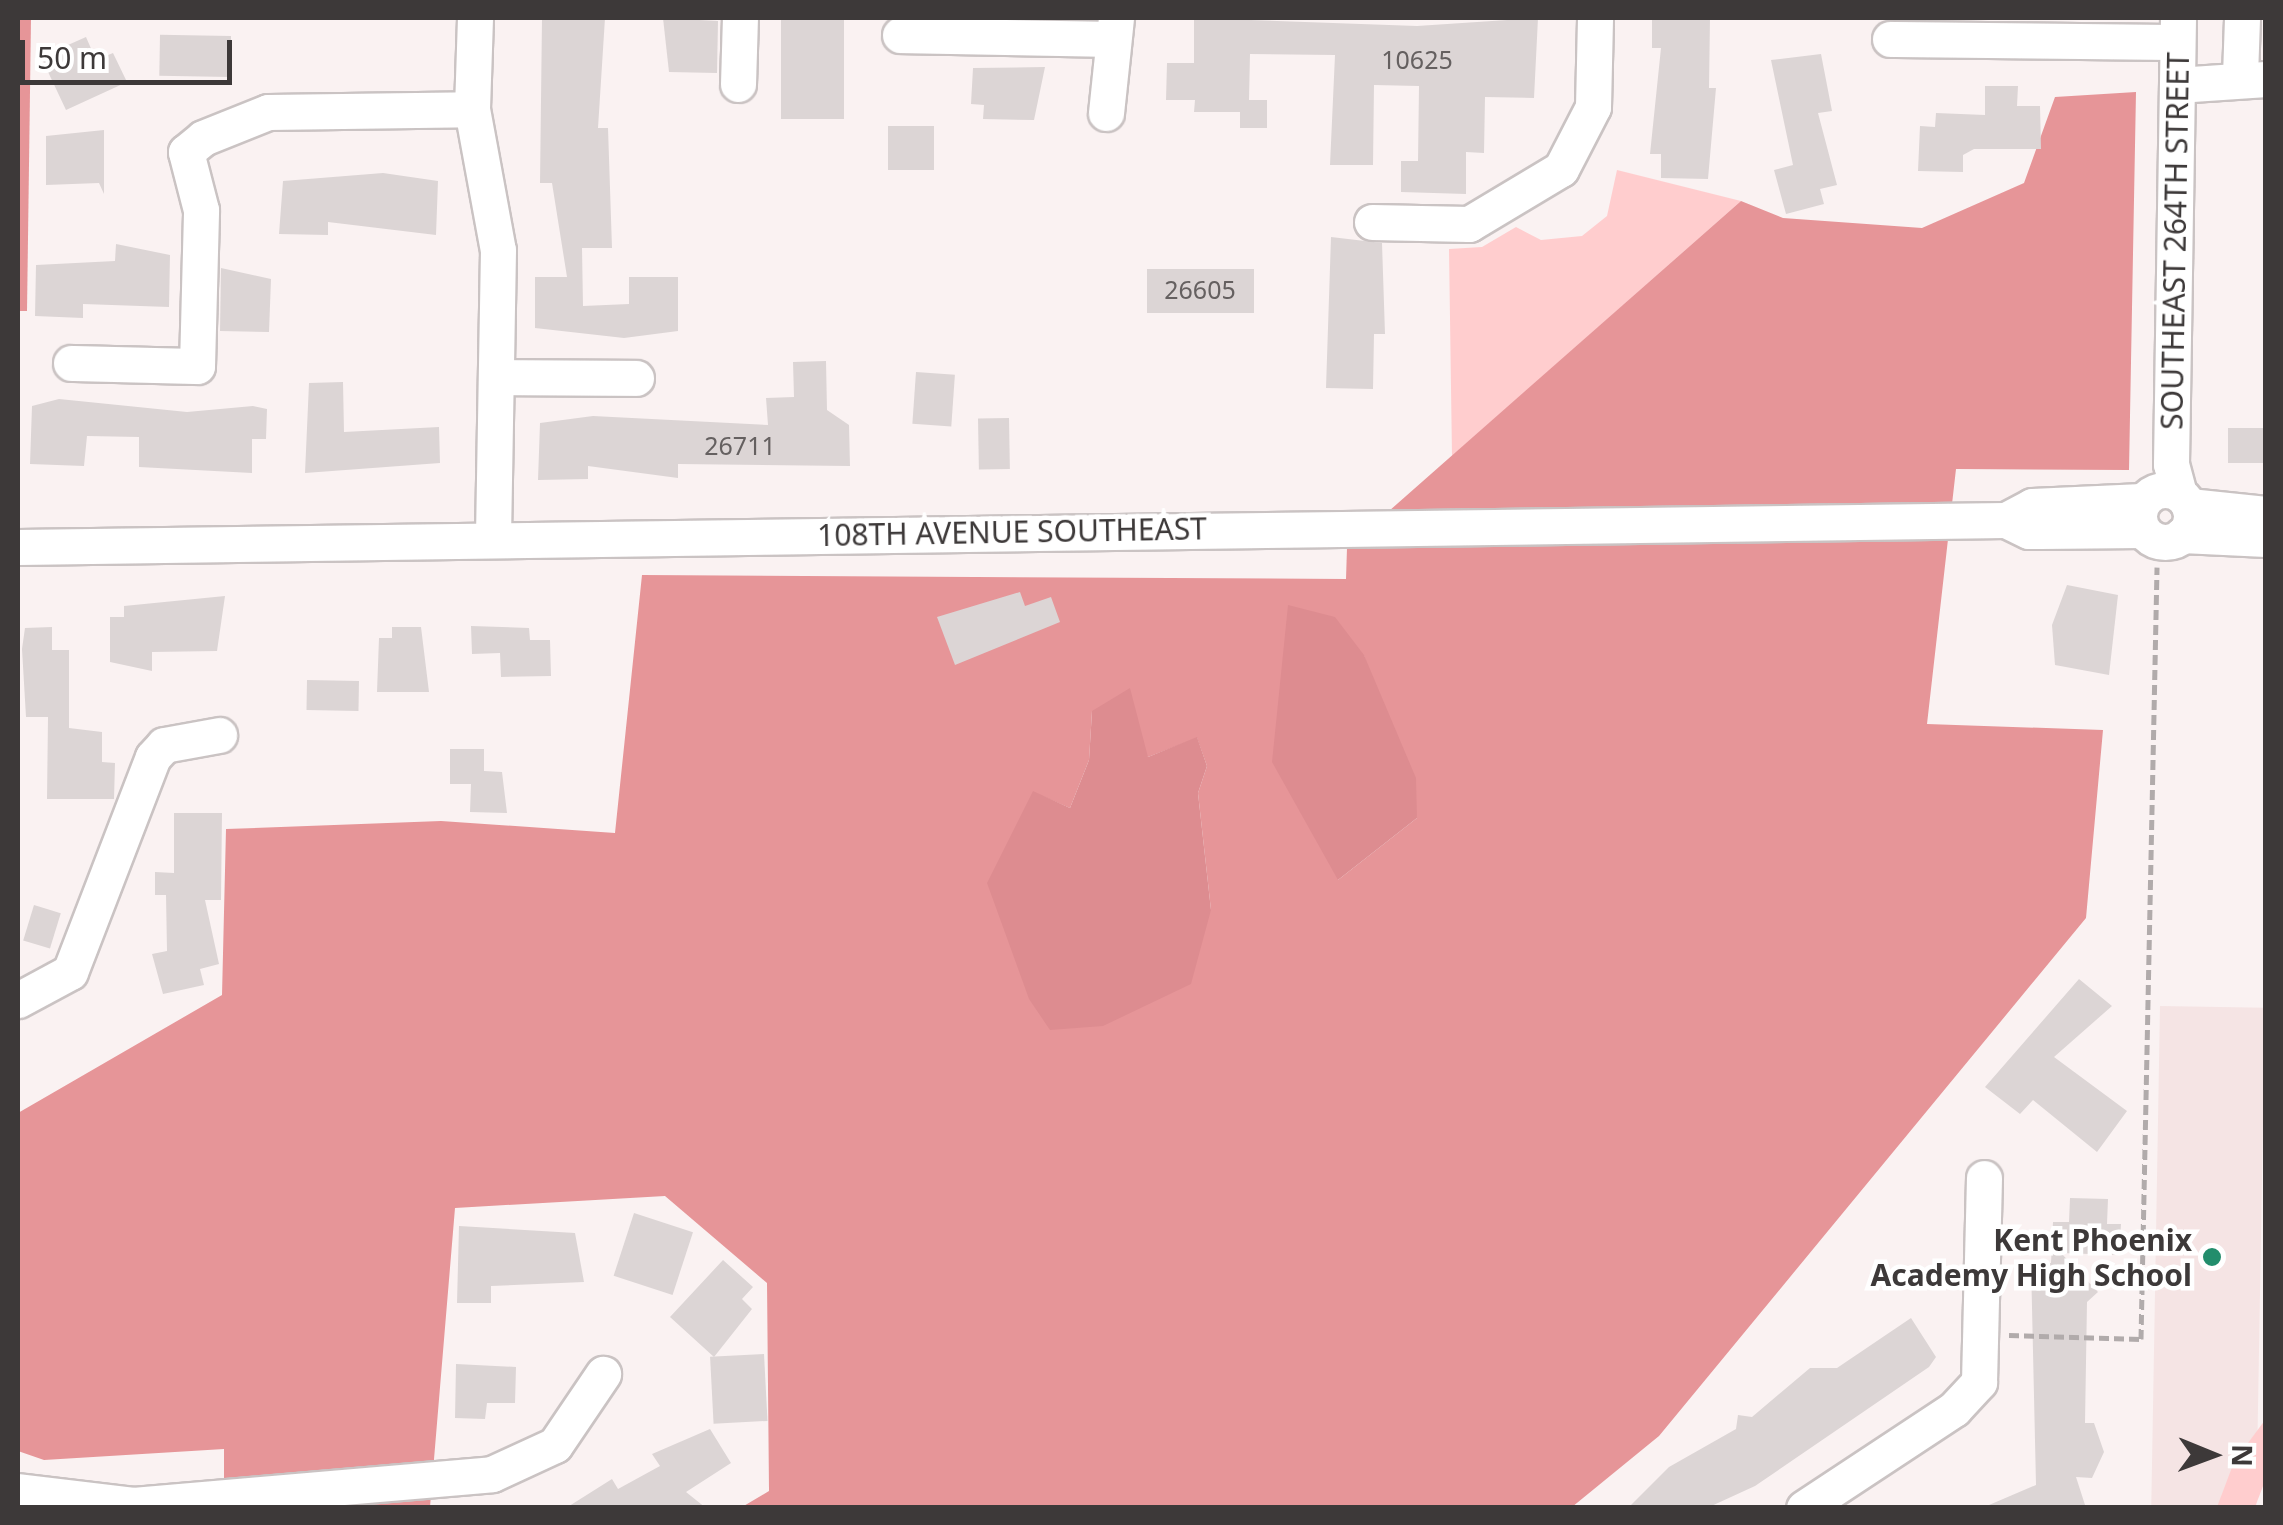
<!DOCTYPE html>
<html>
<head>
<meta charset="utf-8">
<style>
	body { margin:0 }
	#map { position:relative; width:2283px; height:1525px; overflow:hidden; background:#faf2f2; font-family:"Noto Sans",sans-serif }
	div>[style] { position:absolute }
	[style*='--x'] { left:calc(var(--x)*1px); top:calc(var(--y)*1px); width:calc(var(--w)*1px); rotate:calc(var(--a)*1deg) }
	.built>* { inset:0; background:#f5e4e4; transform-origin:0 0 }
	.green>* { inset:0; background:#ffcdce }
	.forest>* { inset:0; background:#e69598 }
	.water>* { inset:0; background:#dd8c90 }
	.building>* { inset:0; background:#dcd5d5; transform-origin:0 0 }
	.path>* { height:5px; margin-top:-2.5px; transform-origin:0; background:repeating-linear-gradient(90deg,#b1abab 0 10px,transparent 0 15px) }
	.roads { filter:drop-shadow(2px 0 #cac3c3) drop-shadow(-2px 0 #cac3c3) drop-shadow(0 2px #cac3c3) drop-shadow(0 -2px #cac3c3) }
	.minor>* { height:35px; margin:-17.5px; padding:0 17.5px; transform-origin:17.5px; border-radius:17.5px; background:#fff }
	.minor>.ring { margin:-17.5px; padding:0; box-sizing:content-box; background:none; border:35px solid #fff; border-radius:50% }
	.dots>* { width:28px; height:28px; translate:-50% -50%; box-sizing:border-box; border:5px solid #fff; border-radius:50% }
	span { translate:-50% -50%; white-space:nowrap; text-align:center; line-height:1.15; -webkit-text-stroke:9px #fff; paint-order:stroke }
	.number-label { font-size:25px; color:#656060 }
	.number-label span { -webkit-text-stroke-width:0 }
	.street-label { font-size:30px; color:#3d3939 }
	.poi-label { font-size:30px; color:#3d3939; font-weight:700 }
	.right { translate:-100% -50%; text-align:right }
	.frame { position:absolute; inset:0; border:20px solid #3d3939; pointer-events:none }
	.north { position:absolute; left:2163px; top:1405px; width:100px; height:100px; -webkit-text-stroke:8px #fff; paint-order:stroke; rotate:91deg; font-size:28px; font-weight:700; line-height:40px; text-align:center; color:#3d3939 }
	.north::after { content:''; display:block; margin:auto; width:35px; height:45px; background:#3d3939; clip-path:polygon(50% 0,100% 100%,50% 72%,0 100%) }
	.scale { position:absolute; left:20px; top:40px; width:212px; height:45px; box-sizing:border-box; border:5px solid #3d3939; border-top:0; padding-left:12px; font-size:30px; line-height:35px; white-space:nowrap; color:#3d3939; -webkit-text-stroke:8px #fff; paint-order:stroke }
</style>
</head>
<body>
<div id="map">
	<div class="built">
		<i style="left:2160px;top:1006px;width:105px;height:502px;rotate:1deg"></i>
	</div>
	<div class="green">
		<i style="clip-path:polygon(1617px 170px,1741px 201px,1452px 456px,1449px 249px,1482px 247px,1516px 227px,1541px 240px,1582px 236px,1607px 216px)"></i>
		<i style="clip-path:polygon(2265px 1420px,2265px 1481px,2255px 1507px,2217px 1507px,2234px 1462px)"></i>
	</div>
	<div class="forest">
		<i style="clip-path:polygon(18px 18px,31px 18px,27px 311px,18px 311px)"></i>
		<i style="clip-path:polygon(evenodd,2136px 92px,2129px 470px,1956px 469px,1927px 724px,2103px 730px,2086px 918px,1659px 1436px,1572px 1507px,742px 1507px,769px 1491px,767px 1283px,665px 1196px,455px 1208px,430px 1507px,224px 1507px,224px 1449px,44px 1460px,18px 1451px,18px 1113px,222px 995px,226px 829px,441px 821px,615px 833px,642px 575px,1346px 579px,1347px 548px,1741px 201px,1783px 218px,1922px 228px,2024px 183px,2055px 97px,2136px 92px,1364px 656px,1417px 818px,1338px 880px,1364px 656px,2136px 92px,1092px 711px,1148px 757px,1197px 738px,1207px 766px,1198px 793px,1211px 910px,1033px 792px,1070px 808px,1089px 760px,1092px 711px)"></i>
	</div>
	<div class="water">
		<i style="clip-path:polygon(1288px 605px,1335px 617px,1364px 655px,1416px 778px,1417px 818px,1338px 880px,1272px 762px)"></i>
		<i style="clip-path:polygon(1130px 688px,1148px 757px,1197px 737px,1207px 766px,1198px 793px,1211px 910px,1191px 984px,1103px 1026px,1050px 1030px,1029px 999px,987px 883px,1033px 791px,1070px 808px,1089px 760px,1092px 711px)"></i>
	</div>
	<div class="building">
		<i style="clip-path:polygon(542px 18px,605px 18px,598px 128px,608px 128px,612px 248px,582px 248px,583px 306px,629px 304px,629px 277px,678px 277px,678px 331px,624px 338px,535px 328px,535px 277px,567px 277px,552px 183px,540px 183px)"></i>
		<i style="clip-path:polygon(663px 18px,718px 21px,717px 73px,669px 72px)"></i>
		<i style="left:781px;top:18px;width:63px;height:101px"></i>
		<i style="clip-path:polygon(1194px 18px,1417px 26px,1538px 18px,1534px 98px,1485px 97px,1484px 153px,1466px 152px,1466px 194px,1401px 192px,1401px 161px,1418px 161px,1419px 86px,1374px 85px,1373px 165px,1330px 165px,1335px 55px,1250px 54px,1249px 100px,1267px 100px,1267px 128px,1240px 128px,1240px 112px,1194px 112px,1195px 100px,1166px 100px,1167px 63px,1194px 63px)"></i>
		<i style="clip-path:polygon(1652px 18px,1710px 18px,1709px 88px,1716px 88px,1708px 179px,1661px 178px,1661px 154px,1650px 154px,1661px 48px,1652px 48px)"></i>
		<i style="left:231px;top:36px;width:41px;height:71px;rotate:91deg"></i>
		<i style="clip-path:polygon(86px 37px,96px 60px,113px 53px,127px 82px,66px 110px,41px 57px)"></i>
		<i style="clip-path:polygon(1821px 54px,1832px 111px,1818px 113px,1837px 185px,1820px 189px,1824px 204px,1786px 214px,1774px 170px,1793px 165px,1771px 60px)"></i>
		<i style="clip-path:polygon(1045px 67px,1034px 120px,983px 119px,984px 105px,971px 104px,973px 68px)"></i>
		<i style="clip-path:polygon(1985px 86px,2018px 86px,2017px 106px,2040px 106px,2041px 149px,1974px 149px,1963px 155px,1963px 172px,1918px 171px,1920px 126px,1935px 127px,1936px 113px,1985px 115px)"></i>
		<i style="left:888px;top:126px;width:46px;height:44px"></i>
		<i style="clip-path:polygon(104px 130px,104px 194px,99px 183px,46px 185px,46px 136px)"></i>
		<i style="clip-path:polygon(383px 173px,438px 181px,436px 235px,328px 222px,328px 235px,279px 234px,283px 181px)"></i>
		<i style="clip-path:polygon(1331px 237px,1382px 243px,1385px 334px,1374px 334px,1373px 389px,1326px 388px)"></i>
		<i style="clip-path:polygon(116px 244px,170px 255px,169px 307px,83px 304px,83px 318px,35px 316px,36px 265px,115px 261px)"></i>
		<i style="clip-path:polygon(221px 268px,271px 279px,269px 332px,220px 331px)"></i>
		<i style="left:1147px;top:269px;width:107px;height:44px"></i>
		<i style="clip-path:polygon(826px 361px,827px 410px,849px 425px,850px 466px,678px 464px,678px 478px,588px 466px,588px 479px,538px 480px,540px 423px,593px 416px,768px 425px,766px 398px,794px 397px,793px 362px)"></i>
		<i style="left:916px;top:372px;width:39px;height:52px;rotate:4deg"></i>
		<i style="clip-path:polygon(343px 382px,344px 432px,439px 427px,440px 463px,305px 473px,309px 383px)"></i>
		<i style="clip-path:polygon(59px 399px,187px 412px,253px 406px,267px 409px,266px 439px,252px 439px,252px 473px,139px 467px,139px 437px,87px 436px,84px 466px,30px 464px,32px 406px)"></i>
		<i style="left:1009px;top:418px;width:51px;height:31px;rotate:89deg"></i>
		<i style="left:2228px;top:428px;width:38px;height:35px"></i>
		<i style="clip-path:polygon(2067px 585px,2118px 595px,2109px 675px,2055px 665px,2052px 625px)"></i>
		<i style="clip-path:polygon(1020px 592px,1025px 606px,1051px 597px,1060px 622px,955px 665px,937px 617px)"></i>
		<i style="clip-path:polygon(225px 596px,217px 651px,152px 652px,152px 671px,110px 662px,110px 617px,124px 617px,124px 606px)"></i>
		<i style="clip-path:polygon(471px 626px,529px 628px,530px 640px,550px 640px,551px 676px,501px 677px,500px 653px,472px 654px)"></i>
		<i style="clip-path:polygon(52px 627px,52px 650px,69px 650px,69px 728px,102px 732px,102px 762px,115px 763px,114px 799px,47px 799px,48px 717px,26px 717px,22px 649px,25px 628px)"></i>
		<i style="clip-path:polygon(392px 627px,421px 627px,429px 692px,377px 692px,379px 638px,392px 638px)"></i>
		<i style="left:307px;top:680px;width:52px;height:30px;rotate:1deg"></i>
		<i style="clip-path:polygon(450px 749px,484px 749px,484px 771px,502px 772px,507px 813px,470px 812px,471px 784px,450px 784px)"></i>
		<i style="clip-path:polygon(174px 813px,222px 813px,221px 900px,205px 900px,219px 964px,200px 969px,204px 985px,163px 994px,152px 954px,167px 951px,166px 895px,155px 895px,155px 872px,174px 873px)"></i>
		<i style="left:34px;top:905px;width:28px;height:37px;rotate:17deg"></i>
		<i style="clip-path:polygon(2079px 979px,2112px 1006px,2054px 1057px,2127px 1111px,2097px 1152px,2033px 1100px,2020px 1114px,1985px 1087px)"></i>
		<i style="clip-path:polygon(2070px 1198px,2108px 1199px,2107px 1224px,2121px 1224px,2119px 1255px,2061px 1253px,2098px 1292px,2087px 1302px,2085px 1423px,2094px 1423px,2104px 1452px,2092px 1478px,2076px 1477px,2086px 1508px,1982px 1508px,2036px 1485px,2031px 1263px,2051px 1263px,2053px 1222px,2069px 1222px)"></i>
		<i style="left:634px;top:1213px;width:62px;height:66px;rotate:18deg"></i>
		<i style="clip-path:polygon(459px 1226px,575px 1233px,584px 1282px,491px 1286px,491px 1303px,457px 1303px)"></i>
		<i style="clip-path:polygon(723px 1260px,753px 1287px,742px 1299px,752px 1309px,714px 1357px,670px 1317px)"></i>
		<i style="clip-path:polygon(1911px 1318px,1936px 1357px,1929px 1367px,1755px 1486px,1707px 1508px,1628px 1508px,1669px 1467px,1736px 1429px,1738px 1415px,1752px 1417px,1810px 1368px,1837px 1368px)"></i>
		<i style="left:764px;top:1354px;width:67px;height:54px;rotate:87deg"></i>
		<i style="clip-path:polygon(456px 1364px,516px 1367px,515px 1403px,487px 1403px,485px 1419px,455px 1418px)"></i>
		<i style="clip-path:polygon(710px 1429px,731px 1463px,686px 1492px,706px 1508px,566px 1508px,612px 1479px,618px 1489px,660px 1466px,652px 1454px)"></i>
	</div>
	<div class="path">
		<i style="--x:2009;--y:1335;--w:132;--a:1.7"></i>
		<i style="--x:2141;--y:1339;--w:772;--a:-88.81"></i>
	</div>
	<div class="roads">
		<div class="minor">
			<i style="--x:475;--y:18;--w:91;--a:91.9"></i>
			<i style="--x:472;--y:109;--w:143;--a:79.6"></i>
			<i style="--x:498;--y:250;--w:288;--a:91"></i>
			<i style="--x:2178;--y:18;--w:446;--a:90.9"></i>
			<i style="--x:2171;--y:464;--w:30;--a:75"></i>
			<i style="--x:900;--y:35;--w:210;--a:1.1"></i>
			<i style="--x:1890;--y:39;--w:287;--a:0.6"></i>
			<i style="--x:2240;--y:76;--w:58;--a:-88"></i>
			<i style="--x:738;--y:84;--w:66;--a:-88.3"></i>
			<i style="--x:2177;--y:85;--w:89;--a:-3.9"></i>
			<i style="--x:1106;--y:113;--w:96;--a:-84"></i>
			<i style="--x:1372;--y:222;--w:97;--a:1.2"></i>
			<i style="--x:1469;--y:224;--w:107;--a:-30.9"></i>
			<i style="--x:1561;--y:169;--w:70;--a:-62.7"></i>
			<i style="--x:1593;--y:107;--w:89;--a:-88.7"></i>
			<i style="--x:71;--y:363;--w:126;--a:1.4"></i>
			<i style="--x:197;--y:366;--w:156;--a:-88.5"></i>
			<i style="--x:201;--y:210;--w:60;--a:-104.5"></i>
			<i style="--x:186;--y:152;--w:22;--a:-39"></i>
			<i style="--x:203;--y:138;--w:70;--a:-21.8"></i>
			<i style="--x:268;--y:112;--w:204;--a:-0.8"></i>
			<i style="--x:496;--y:377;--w:140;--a:0.4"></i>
			<i class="ring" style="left:2139px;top:490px;width:17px;height:17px"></i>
			<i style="--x:2189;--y:506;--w:77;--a:5.9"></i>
			<i style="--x:2006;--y:520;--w:30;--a:-28"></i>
			<i style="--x:2032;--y:506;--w:110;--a:-2.6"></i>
			<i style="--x:2182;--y:535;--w:84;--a:2.7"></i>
			<i style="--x:18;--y:547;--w:1988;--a:-0.78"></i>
			<i style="--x:2006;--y:520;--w:25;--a:26"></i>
			<i style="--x:2029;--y:531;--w:113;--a:-0.5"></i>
			<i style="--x:18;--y:1000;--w:59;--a:-28.3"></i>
			<i style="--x:70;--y:972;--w:230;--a:-68.9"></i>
			<i style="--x:153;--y:757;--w:16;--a:-47"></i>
			<i style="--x:164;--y:745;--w:56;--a:-10.3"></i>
			<i style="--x:18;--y:1491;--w:116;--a:6.9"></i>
			<i style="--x:133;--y:1505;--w:360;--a:-4.9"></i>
			<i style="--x:492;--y:1474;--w:69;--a:-24.7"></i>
			<i style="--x:555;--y:1445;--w:86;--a:-55.9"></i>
			<i style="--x:1804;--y:1508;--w:180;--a:-33.4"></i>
			<i style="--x:1954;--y:1409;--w:37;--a:-47"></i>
			<i style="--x:1979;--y:1382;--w:204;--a:-88.6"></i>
		</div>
	</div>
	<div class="dots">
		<i style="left:2212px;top:1257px;background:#228d6c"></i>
	</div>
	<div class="number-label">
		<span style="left:1417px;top:59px">10625</span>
		<span style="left:1200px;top:289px">26605</span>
		<span style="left:740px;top:445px">26711</span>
	</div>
	<div class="street-label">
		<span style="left:2175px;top:241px;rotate:-89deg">SOUTHEAST 264TH STREET</span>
		<span style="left:1012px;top:532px;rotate:-1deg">108TH AVENUE SOUTHEAST</span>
	</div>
	<div class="poi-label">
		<span class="right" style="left:2192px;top:1257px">Kent Phoenix<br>Academy High School</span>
	</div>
	<div class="frame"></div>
	<div class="north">N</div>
	<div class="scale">50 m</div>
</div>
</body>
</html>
